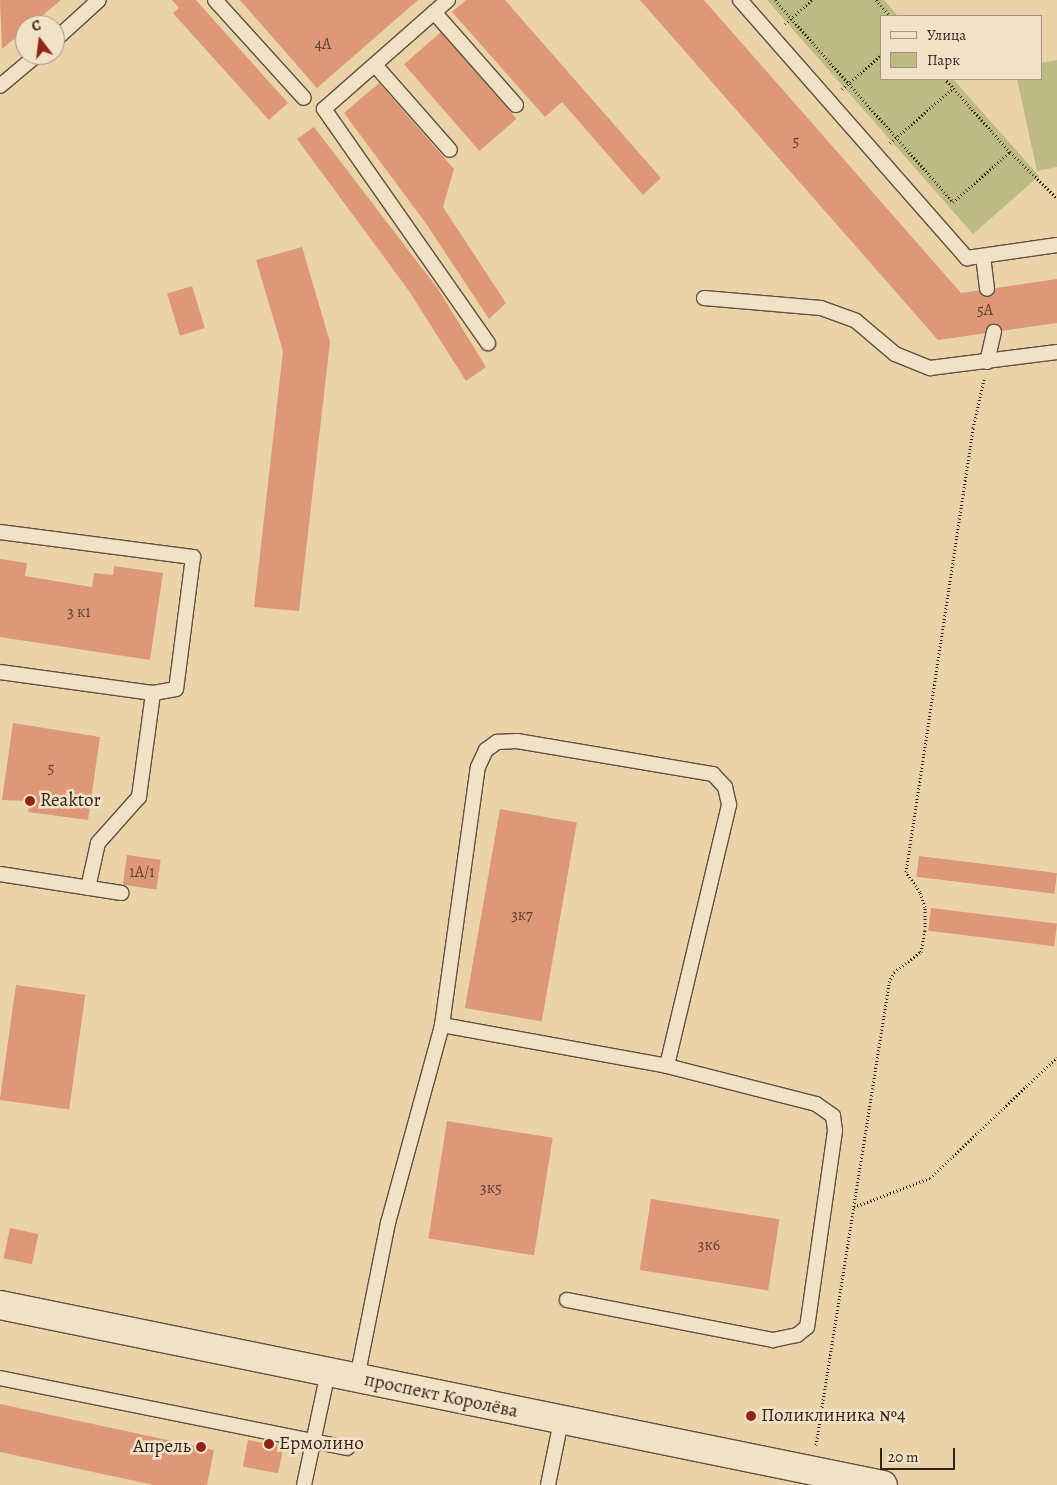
<!DOCTYPE html>
<html>
<head>
<meta charset="utf-8">
<style>
	body { margin:0 }
	#map { position:relative; width:1057px; height:1485px; overflow:hidden; background:#ead3a9; font-family:Alegreya,serif }
	div>[style] { position:absolute }
	[style*='--x'] { left:calc(var(--x)*1px); top:calc(var(--y)*1px); width:calc(var(--w)*1px); rotate:calc(var(--a)*1deg) }
	.green>* { inset:0; background:#bdba83 }
	.building>* { inset:0; background:#de9777; transform-origin:0 0 }
	.path>* { height:3px; margin-top:-1.5px; transform-origin:0; background:repeating-linear-gradient(90deg,#33241a 0 1px,transparent 0 3.5px) }
	.roads { filter:drop-shadow(1px 0 #61503e) drop-shadow(-1px 0 #61503e) drop-shadow(0 1px #61503e) drop-shadow(0 -1px #61503e) }
	.service>* { height:14px; margin:-7px; padding:0 7px; transform-origin:7px; border-radius:7px; background:#f1e2c7 }
	.secondary>* { height:28px; margin:-14px; padding:0 14px; transform-origin:14px; border-radius:14px; background:#f1e2c7 }
	.dots>* { width:14px; height:14px; translate:-50% -50%; box-sizing:border-box; border:2px solid #f1e2c7; border-radius:50% }
	span { translate:-50% -50%; white-space:nowrap; text-align:center; line-height:1.15; -webkit-text-stroke:5px #f1e2c7; paint-order:stroke }
	.number-label { font-size:16px; color:#5e4131 }
	.number-label span { -webkit-text-stroke-width:0 }
	.poi-label { font-size:19px; color:#33241a }
	.left { translate:0 -50%; text-align:left }
	.right { translate:-100% -50%; text-align:right }
	.street-label { font-size:19px; color:#33241a }
	.legend { position:absolute; left:880px; top:15px; width:162px; height:65px; box-sizing:border-box; background:#f1e2c7; border:1px solid #a59682; margin:0; padding:6px 9px; list-style:none; font-size:15px; color:#33241a }
	.legend li { display:flex; align-items:center; gap:10px; height:25px }
	.legend b { width:25px; border:1px solid #a59682 }
	.north { position:absolute; left:15px; top:15px; width:50px; height:50px; box-sizing:border-box; background:#f1e2c7; border:1px solid #a59682; border-radius:50%; rotate:345deg; font-size:14px; font-weight:700; line-height:20px; text-align:center; color:#33241a }
	.north::after { content:''; display:block; margin:auto; width:18px; height:22px; background:#8f2418; clip-path:polygon(50% 0,100% 100%,50% 72%,0 100%) }
	.scale { position:absolute; left:880px; top:1448px; width:75px; height:22px; box-sizing:border-box; border:2px solid #33241a; border-top:0; padding-left:6px; font-size:15px; line-height:18px; white-space:nowrap; color:#33241a; -webkit-text-stroke:4px #f1e2c7; paint-order:stroke }
</style>
</head>
<body>
<div id="map">
	<div class="green">
		<i style="clip-path:polygon(767px 0,884px 0,898px 16px,881px 16px,881px 79px,953px 79px,1039px 176px,973px 234px)"></i>
		<i style="clip-path:polygon(1057px 60px,1057px 167px,1037px 171px,1017px 79px,1041px 79px,1041px 63px)"></i>
	</div>
	<div class="building">
		<i style="clip-path:polygon(0 0,61px 0,31px 25px,25px 25px,25px 30px,2px 49px)"></i>
		<i style="clip-path:polygon(172px 0,196px 0,288px 103px,269px 120px,173px 13px,179px 8px)"></i>
		<i style="clip-path:polygon(240px 0,418px 0,317px 88px)"></i>
		<i style="clip-path:polygon(466px 0,505px 0,661px 178px,643px 195px,562px 102px,545px 117px,452px 12px)"></i>
		<i style="clip-path:polygon(640px 0,704px 0,961px 293px,1057px 279px,1057px 323px,938px 340px)"></i>
		<i style="left:441px;top:32px;width:115px;height:49px;rotate:49deg"></i>
		<i style="clip-path:polygon(379px 83px,454px 169px,443px 207px,506px 303px,489px 319px,425px 222px,344px 113px)"></i>
		<i style="clip-path:polygon(314px 127px,438px 289px,486px 367px,466px 381px,409px 291px,297px 139px)"></i>
		<i style="clip-path:polygon(302px 247px,330px 342px,299px 611px,254px 607px,283px 351px,256px 260px)"></i>
		<i style="left:192px;top:286px;width:44px;height:26px;rotate:73deg"></i>
		<i style="clip-path:polygon(0 559px,27px 563px,25px 576px,92px 587px,94px 573px,113px 575px,114px 566px,163px 573px,150px 660px,0 637px)"></i>
		<i style="clip-path:polygon(13px 723px,100px 737px,88px 820px,28px 812px,30px 801px,2px 800px)"></i>
		<i style="left:500px;top:809px;width:78px;height:202px;rotate:10deg"></i>
		<i style="left:127px;top:855px;width:34px;height:30px;rotate:8deg"></i>
		<i style="left:919px;top:856px;width:139px;height:21px;rotate:7deg"></i>
		<i style="left:931px;top:908px;width:127px;height:23px;rotate:7deg"></i>
		<i style="left:16px;top:985px;width:70px;height:116px;rotate:8deg"></i>
		<i style="left:447px;top:1121px;width:107px;height:119px;rotate:9deg"></i>
		<i style="left:651px;top:1199px;width:130px;height:72px;rotate:9deg"></i>
		<i style="left:10px;top:1228px;width:29px;height:31px;rotate:12deg"></i>
		<i style="clip-path:polygon(0 1404px,214px 1450px,207px 1485px,154px 1485px,0 1452px)"></i>
		<i style="left:248px;top:1440px;width:36px;height:27px;rotate:11deg"></i>
	</div>
	<div class="path">
		<i style="--x:775;--y:0;--w:269;--a:48.6"></i>
		<i style="--x:953;--y:202;--w:76;--a:-41.3"></i>
		<i style="--x:1010;--y:152;--w:98;--a:-131.7"></i>
		<i style="--x:876;--y:0;--w:21;--a:49"></i>
		<i style="--x:785;--y:24;--w:36;--a:-42"></i>
		<i style="--x:842;--y:89;--w:52;--a:-41.1"></i>
		<i style="--x:890;--y:143;--w:84;--a:-41.1"></i>
		<i style="--x:1010;--y:152;--w:66;--a:44.4"></i>
		<i style="--x:854;--y:1207;--w:81;--a:-20.9"></i>
		<i style="--x:930;--y:1178;--w:175;--a:-43.6"></i>
		<i style="--x:816;--y:1445;--w:469;--a:-81"></i>
		<i style="--x:889;--y:982;--w:11;--a:-63"></i>
		<i style="--x:894;--y:972;--w:34;--a:-37"></i>
		<i style="--x:921;--y:952;--w:22;--a:-80"></i>
		<i style="--x:925;--y:930;--w:23;--a:-90"></i>
		<i style="--x:925;--y:907;--w:16;--a:-108"></i>
		<i style="--x:920;--y:892;--w:24;--a:-125"></i>
		<i style="--x:906;--y:872;--w:449;--a:-81.4"></i>
		<i style="--x:973;--y:428;--w:50;--a:-77.3"></i>
	</div>
	<div class="roads">
		<div class="service">
			<i style="--x:215;--y:0;--w:132;--a:47.8"></i>
			<i style="--x:448;--y:0;--w:165;--a:138.7"></i>
			<i style="--x:324;--y:109;--w:286;--a:55"></i>
			<i style="--x:740;--y:0;--w:344;--a:48.7"></i>
			<i style="--x:967;--y:258;--w:91;--a:-8.2"></i>
			<i style="--x:434;--y:12;--w:124;--a:48.6"></i>
			<i style="--x:55;--y:40;--w:59;--a:-42.3"></i>
			<i style="--x:375;--y:65;--w:113;--a:48.6"></i>
			<i style="--x:0;--y:86;--w:48;--a:-40"></i>
			<i style="--x:983;--y:256;--w:33;--a:83"></i>
			<i style="--x:704;--y:298;--w:117;--a:4.9"></i>
			<i style="--x:821;--y:308;--w:37;--a:20"></i>
			<i style="--x:856;--y:321;--w:51;--a:40.2"></i>
			<i style="--x:895;--y:354;--w:38;--a:22"></i>
			<i style="--x:930;--y:368;--w:128;--a:-7.2"></i>
			<i style="--x:987;--y:362;--w:31;--a:-77"></i>
			<i style="--x:0;--y:532;--w:195;--a:7.4"></i>
			<i style="--x:193;--y:557;--w:133;--a:97.3"></i>
			<i style="--x:176;--y:689;--w:23;--a:170"></i>
			<i style="--x:153;--y:693;--w:154;--a:-172.2"></i>
			<i style="--x:0;--y:874;--w:123;--a:8.9"></i>
			<i style="--x:88;--y:888;--w:46;--a:-77.5"></i>
			<i style="--x:98;--y:843;--w:62;--a:-48.3"></i>
			<i style="--x:139;--y:797;--w:105;--a:-82.3"></i>
			<i style="--x:442;--y:1025;--w:229;--a:10.3"></i>
			<i style="--x:667;--y:1066;--w:154;--a:14.3"></i>
			<i style="--x:816;--y:1104;--w:21;--a:35"></i>
			<i style="--x:833;--y:1116;--w:15;--a:82"></i>
			<i style="--x:835;--y:1131;--w:198;--a:98.1"></i>
			<i style="--x:807;--y:1327;--w:13;--a:141"></i>
			<i style="--x:797;--y:1335;--w:25;--a:168"></i>
			<i style="--x:773;--y:1340;--w:210;--a:-169"></i>
			<i style="--x:0;--y:1378;--w:354;--a:11.4"></i>
			<i style="--x:357;--y:1378;--w:158;--a:-78.7"></i>
			<i style="--x:388;--y:1223;--w:205;--a:-74.7"></i>
			<i style="--x:442;--y:1025;--w:260;--a:-82.1"></i>
			<i style="--x:478;--y:767;--w:19;--a:-65"></i>
			<i style="--x:486;--y:750;--w:14;--a:-36"></i>
			<i style="--x:497;--y:742;--w:20;--a:-3"></i>
			<i style="--x:517;--y:741;--w:199;--a:9.6"></i>
			<i style="--x:713;--y:774;--w:18;--a:47"></i>
			<i style="--x:725;--y:787;--w:18;--a:77"></i>
			<i style="--x:729;--y:805;--w:268;--a:103.4"></i>
			<i style="--x:304;--y:1485;--w:116;--a:-78"></i>
			<i style="--x:548;--y:1485;--w:65;--a:-78.5"></i>
		</div>
		<div class="secondary">
			<i style="--x:0;--y:1305;--w:901;--a:11.52"></i>
		</div>
	</div>
	<div class="dots">
		<i style="left:30px;top:801px;background:#8f2418"></i>
		<i style="left:751px;top:1416px;background:#8f2418"></i>
		<i style="left:269px;top:1444px;background:#8f2418"></i>
		<i style="left:201px;top:1447px;background:#8f2418"></i>
	</div>
	<div class="number-label">
		<span style="left:323px;top:44px">4А</span>
		<span style="left:796px;top:141px">5</span>
		<span style="left:985px;top:310px">5А</span>
		<span style="left:79px;top:612px">3 к1</span>
		<span style="left:51px;top:768px">5</span>
		<span style="left:142px;top:872px">1А/1</span>
		<span style="left:522px;top:915px">3к7</span>
		<span style="left:491px;top:1188px">3к5</span>
		<span style="left:709px;top:1245px">3к6</span>
	</div>
	<div class="poi-label">
		<span class="left" style="left:40px;top:801px">Reaktor</span>
		<span class="left" style="left:761px;top:1416px">Поликлиника №4</span>
		<span class="left" style="left:279px;top:1444px">Ермолино</span>
		<span class="right" style="left:191px;top:1447px">Апрель</span>
	</div>
	<div class="street-label">
		<span style="left:441px;top:1396px;rotate:12deg">проспект Королёва</span>
	</div>
	<ul class="legend">
	<li><b style="height:6px;background:#f1e2c7"></b>Улица</li>
	<li><b style="height:14px;background:#bdba83"></b>Парк</li>
	</ul>
	<div class="north">С</div>
	<div class="scale">20 m</div>
</div>
</body>
</html>
